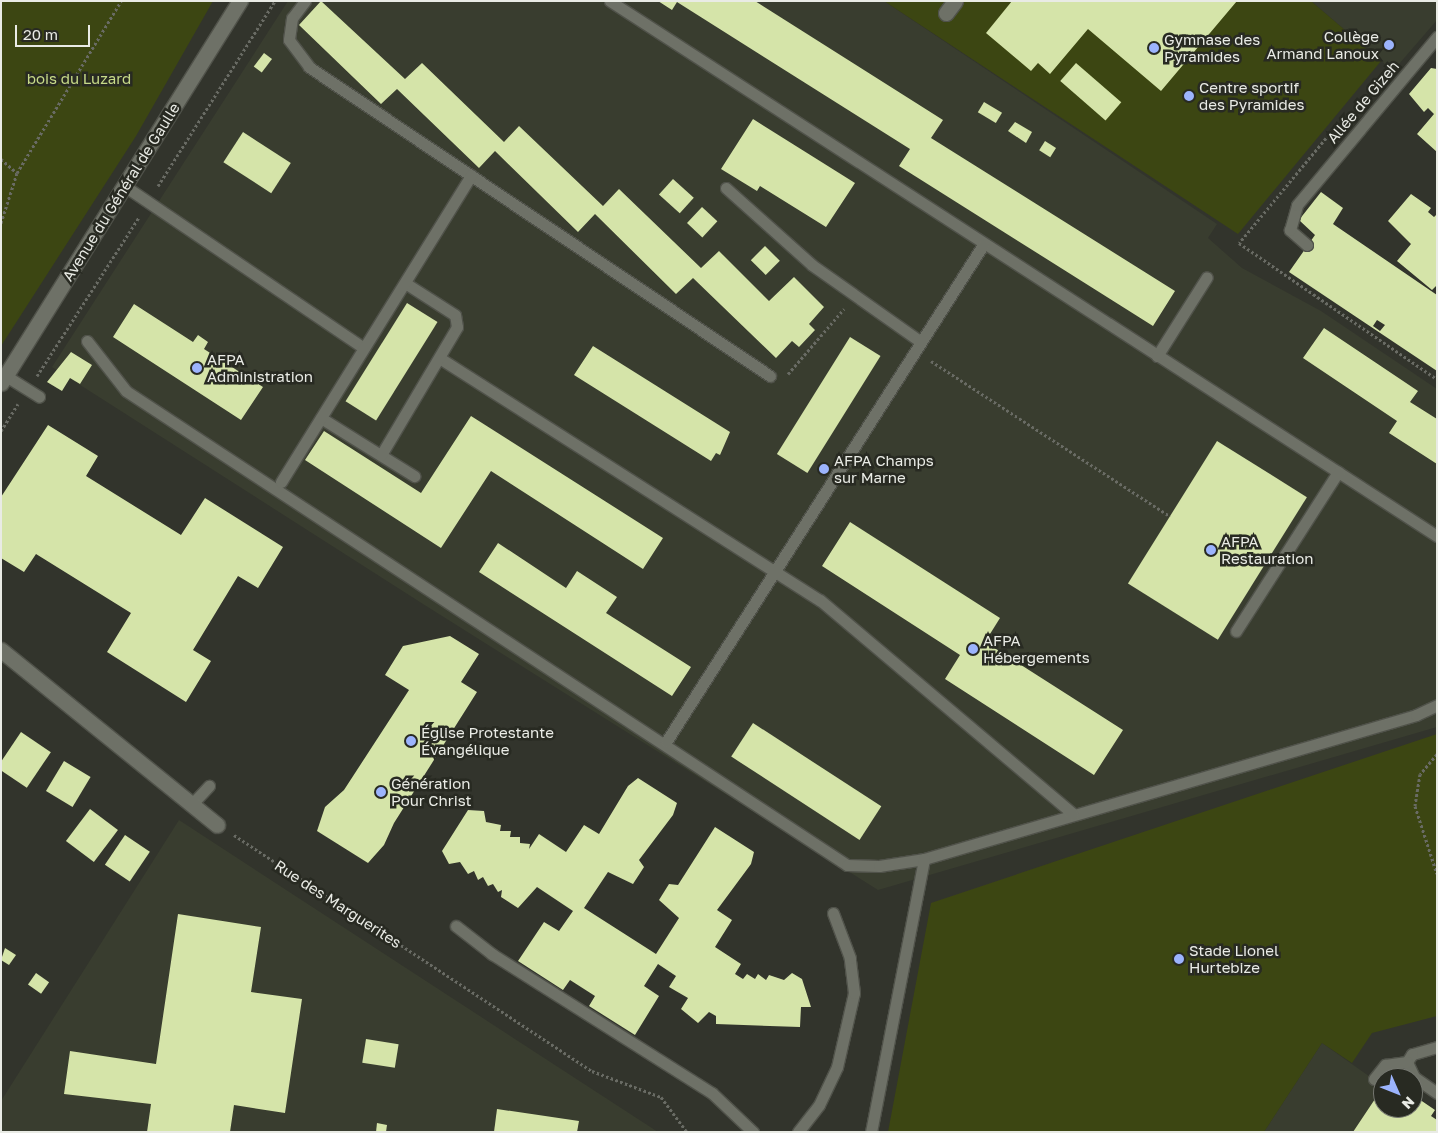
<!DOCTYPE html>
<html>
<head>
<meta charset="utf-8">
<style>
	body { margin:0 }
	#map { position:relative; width:1438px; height:1133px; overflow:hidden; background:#32342c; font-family:"Golos Text",sans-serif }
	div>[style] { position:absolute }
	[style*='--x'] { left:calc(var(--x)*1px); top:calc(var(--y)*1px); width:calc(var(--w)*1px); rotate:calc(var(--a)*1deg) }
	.built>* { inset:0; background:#393d2f }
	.green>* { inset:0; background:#3c4612 }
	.building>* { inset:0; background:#d5e4a9; transform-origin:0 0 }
	.path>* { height:3px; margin-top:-1.5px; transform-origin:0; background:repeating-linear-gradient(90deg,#696b64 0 2.5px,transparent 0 5px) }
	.roads { filter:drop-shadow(1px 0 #50524a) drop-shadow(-1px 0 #50524a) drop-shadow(0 1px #50524a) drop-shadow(0 -1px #50524a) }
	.lane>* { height:11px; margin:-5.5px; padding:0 5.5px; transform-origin:5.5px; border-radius:5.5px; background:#6e7167 }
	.street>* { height:15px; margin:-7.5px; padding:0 7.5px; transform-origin:7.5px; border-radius:7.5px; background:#6e7167 }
	.secondary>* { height:15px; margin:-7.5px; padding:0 7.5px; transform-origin:7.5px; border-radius:7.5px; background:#6e7167 }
	.dots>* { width:14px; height:14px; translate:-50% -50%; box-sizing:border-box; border:2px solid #282a22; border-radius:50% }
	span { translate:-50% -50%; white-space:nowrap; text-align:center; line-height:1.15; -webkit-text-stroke:5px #282a22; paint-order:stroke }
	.poi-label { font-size:15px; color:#e9ebe5 }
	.right { translate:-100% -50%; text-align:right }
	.left { translate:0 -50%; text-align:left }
	.park-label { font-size:15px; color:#c7da88 }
	.street-label { font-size:15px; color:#e9ebe5 }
	.frame { position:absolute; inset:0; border:2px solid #e9ebe5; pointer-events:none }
	.north { position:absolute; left:1373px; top:1068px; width:50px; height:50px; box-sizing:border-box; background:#282a22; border:1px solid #757770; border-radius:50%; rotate:134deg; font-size:14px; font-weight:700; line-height:20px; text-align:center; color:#e9ebe5 }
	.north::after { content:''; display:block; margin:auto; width:18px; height:22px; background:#9cb4fd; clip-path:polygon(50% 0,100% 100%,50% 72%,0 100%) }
	.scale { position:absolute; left:15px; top:25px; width:75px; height:22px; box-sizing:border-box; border:2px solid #e9ebe5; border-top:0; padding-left:6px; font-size:15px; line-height:18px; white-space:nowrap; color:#e9ebe5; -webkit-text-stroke:4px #282a22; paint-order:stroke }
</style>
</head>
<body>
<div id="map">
	<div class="built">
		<i style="clip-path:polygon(288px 1px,884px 1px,1217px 224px,1208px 238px,1242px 268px,1321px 311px,1437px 389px,1437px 727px,878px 890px,423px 604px,52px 367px)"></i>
		<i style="clip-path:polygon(1311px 1px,1437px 1px,1437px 20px,1393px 71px)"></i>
		<i style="clip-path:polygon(179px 820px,449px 996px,658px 1132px,1px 1132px,1px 1101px)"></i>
		<i style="clip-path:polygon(1322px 1043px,1383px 1086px,1383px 1108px,1413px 1108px,1413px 1095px,1435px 1110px,1431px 1116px,1437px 1132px,1264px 1132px)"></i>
	</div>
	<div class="green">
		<i style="clip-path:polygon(1px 1px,213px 1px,136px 136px,1px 346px)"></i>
		<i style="clip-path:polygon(884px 1px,1311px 1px,1381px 61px,1238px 234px)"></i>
		<i style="clip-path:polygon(1437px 734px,1437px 1016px,1372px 1033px,1352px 1063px,1322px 1043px,1264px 1132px,888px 1132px,931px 903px)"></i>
	</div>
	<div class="building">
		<i style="clip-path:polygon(321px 1px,405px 79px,422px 63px,504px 142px,519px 126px,603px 206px,619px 189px,701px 268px,719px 251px,769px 301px,794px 277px,824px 307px,809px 324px,815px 330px,799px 347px,792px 341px,776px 358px,693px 278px,676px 294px,595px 214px,578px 232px,495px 151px,479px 168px,397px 89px,381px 104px,299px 25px)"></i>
		<i style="clip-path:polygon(658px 1px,755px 1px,943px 120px,931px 138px,1175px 291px,1153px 326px,899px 166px,910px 149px,677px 2px,672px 10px)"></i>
		<i style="clip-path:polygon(1012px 1px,1237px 1px,1161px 91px,1088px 29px,1050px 74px,1038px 63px,1031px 71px,986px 33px)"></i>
		<i style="left:264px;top:53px;width:10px;height:17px;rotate:37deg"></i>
		<i style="left:1076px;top:63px;width:60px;height:24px;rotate:41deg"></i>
		<i style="clip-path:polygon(1431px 68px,1437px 69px,1437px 152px,1417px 134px,1434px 114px,1428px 108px,1424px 112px,1409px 94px)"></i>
		<i style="left:984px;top:102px;width:21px;height:12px;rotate:31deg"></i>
		<i style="clip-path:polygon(753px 119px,855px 183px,826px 227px,760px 186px,757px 191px,721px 169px)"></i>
		<i style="clip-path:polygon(1015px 122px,1032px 132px,1026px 143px,1008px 131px)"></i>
		<i style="left:243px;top:132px;width:57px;height:36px;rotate:33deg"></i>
		<i style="left:1045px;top:141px;width:13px;height:11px;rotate:32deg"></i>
		<i style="left:673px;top:179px;width:28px;height:21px;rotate:42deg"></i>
		<i style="clip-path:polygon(evenodd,1321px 192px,1343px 208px,1333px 224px,1437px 295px,1437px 371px,1289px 272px,1315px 235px,1299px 220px,1321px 192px,1377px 320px,1385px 325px,1380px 331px,1373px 326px,1377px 320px)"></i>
		<i style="clip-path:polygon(1411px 194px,1431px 208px,1428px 212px,1434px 217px,1437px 214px,1437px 285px,1432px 290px,1397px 261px,1411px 244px,1388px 221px)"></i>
		<i style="left:702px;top:207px;width:21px;height:22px;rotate:43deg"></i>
		<i style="left:765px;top:246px;width:21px;height:20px;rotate:45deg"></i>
		<i style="left:407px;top:303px;width:36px;height:116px;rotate:32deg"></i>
		<i style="clip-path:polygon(134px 304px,193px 342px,198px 335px,208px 342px,204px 349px,263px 387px,241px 420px,113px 337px)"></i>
		<i style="clip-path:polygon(1324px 328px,1418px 391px,1410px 402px,1437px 419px,1437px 464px,1389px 433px,1397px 421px,1303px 358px)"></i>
		<i style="left:850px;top:337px;width:36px;height:138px;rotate:32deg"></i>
		<i style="clip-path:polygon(593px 346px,730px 432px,720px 455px,716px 453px,711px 461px,574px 375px)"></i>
		<i style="clip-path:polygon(71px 352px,92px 365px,80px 384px,70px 378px,62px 391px,47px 382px)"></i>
		<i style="clip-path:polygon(471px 416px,663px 538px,643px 569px,491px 471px,441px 548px,305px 460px,324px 431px,421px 493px)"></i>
		<i style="clip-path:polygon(48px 425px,98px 456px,86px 476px,181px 535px,205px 498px,283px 547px,258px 588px,238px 576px,193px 650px,211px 661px,186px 702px,107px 652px,131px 613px,36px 554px,24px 572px,1px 558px,1px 497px)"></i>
		<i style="left:1217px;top:441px;width:106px;height:168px;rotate:32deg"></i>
		<i style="clip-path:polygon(850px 522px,1000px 618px,985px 642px,1123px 730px,1094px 775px,945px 679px,960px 655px,822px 566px)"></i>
		<i style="clip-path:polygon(498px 543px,566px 588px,577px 571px,617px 597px,606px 613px,691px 667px,672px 696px,479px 572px)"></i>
		<i style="clip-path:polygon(450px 636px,479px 654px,461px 682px,477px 692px,394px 823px,384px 845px,368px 863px,317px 831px,325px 807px,344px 790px,409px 690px,385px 675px,403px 646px)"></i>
		<i style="left:753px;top:723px;width:153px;height:40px;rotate:33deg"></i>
		<i style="left:21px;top:732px;width:36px;height:43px;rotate:34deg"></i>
		<i style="left:64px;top:761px;width:31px;height:35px;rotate:31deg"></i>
		<i style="clip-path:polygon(638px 778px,677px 803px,673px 815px,639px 860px,644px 867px,633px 884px,608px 872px,584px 908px,656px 954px,679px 918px,659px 900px,669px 884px,678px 885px,715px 827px,754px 852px,751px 864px,717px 910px,732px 920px,715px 947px,741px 964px,735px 974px,743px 979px,747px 974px,755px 979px,758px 974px,766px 980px,769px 975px,784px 980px,792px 973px,802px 979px,811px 1007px,801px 1007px,800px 1027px,716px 1024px,716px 1016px,709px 1012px,698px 1023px,681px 1009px,688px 998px,669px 987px,676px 976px,658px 964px,644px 986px,659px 996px,635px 1035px,589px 1006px,595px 996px,570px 980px,563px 990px,518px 961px,544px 922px,559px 931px,573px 911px,537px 887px,518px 908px,501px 897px,502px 890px,498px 892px,493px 884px,488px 886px,483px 877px,478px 880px,474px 871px,468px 874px,460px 862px,449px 864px,442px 851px,468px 810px,484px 811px,486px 822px,501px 825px,500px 831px,511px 831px,510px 837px,520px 837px,520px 843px,530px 844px,529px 849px,539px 834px,566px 852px,584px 825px,599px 834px,628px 786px)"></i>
		<i style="left:90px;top:809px;width:35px;height:40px;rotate:37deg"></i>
		<i style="left:125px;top:835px;width:30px;height:36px;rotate:34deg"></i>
		<i style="clip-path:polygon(178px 914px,261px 927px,251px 992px,302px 999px,285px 1113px,234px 1105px,230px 1132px,147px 1132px,151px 1104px,64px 1094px,70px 1051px,156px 1064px)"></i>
		<i style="clip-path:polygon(5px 948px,16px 955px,9px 965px,1px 960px)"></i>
		<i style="left:36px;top:973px;width:16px;height:14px;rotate:35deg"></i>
		<i style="left:366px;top:1039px;width:33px;height:24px;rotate:9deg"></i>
		<i style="clip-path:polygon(1383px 1087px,1383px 1108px,1413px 1108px,1413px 1095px,1435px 1110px,1431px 1116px,1437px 1120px,1437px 1132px,1353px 1132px)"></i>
		<i style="clip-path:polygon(497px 1109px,579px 1121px,577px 1132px,494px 1132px)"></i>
		<i style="clip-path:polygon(377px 1123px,387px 1125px,386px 1132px,376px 1132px)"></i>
	</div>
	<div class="path">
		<i style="--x:1326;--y:138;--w:136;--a:129.6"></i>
		<i style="--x:1239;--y:243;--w:240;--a:34.5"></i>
		<i style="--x:1;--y:159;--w:21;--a:41"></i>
		<i style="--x:158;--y:186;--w:219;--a:-57.7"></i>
		<i style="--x:1;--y:223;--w:52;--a:-72.3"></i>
		<i style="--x:17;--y:173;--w:201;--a:-58.8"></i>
		<i style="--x:931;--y:361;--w:285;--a:33"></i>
		<i style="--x:788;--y:374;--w:86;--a:-49.3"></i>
		<i style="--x:37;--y:376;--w:189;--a:-57.3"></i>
		<i style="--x:1;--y:431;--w:32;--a:-58"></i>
		<i style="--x:1437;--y:754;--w:26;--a:130"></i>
		<i style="--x:1420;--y:774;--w:32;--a:99"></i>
		<i style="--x:1415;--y:806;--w:71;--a:72.1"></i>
		<i style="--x:234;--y:835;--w:429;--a:33.4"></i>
		<i style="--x:592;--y:1071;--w:74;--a:20.6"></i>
		<i style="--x:661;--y:1097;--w:44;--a:53.4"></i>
	</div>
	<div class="roads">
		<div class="lane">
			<i style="--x:305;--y:1;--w:21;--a:127"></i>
			<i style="--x:292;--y:18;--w:22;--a:98"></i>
			<i style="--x:289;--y:40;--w:34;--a:53"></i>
			<i style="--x:309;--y:67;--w:555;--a:33.83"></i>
			<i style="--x:610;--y:1;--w:985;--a:32.9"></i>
			<i style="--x:126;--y:187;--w:287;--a:34.1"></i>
			<i style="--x:726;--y:188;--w:115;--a:41.8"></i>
			<i style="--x:812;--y:265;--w:133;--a:35.2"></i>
			<i style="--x:1307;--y:245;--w:23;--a:-139"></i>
			<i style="--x:1290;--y:230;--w:26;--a:-74"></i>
			<i style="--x:1297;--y:205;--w:219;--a:-50.2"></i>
			<i style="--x:87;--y:341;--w:63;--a:52"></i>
			<i style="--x:126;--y:391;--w:863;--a:33.32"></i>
			<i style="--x:847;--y:865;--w:32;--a:2"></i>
			<i style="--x:879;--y:866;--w:46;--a:-8.8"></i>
			<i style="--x:924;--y:859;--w:513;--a:-16.31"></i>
			<i style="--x:1416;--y:715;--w:23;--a:-25"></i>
			<i style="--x:1157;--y:356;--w:93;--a:-57.7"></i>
			<i style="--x:441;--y:359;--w:449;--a:32.5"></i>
			<i style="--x:820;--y:600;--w:331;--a:40.2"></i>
			<i style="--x:6;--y:376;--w:39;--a:32"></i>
			<i style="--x:321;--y:418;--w:110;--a:31.9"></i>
			<i style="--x:381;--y:455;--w:149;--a:-59.3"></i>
			<i style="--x:457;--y:327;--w:12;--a:-99"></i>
			<i style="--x:455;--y:315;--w:59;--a:-147.4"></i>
			<i style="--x:281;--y:482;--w:361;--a:-58.2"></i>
			<i style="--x:1236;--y:631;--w:189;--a:-57.3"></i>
			<i style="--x:666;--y:742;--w:589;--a:-57.47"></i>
			<i style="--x:192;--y:804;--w:25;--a:-47"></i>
			<i style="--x:456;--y:926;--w:46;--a:37.9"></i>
			<i style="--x:492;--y:954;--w:260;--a:32.3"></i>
			<i style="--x:712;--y:1093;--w:57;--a:43.6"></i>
			<i style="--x:1437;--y:1047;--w:26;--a:164"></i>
			<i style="--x:1412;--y:1054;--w:9;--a:122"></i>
			<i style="--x:1407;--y:1062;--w:17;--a:65"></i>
			<i style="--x:1414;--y:1077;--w:28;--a:35"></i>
			<i style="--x:1374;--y:1079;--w:18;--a:-52"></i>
			<i style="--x:1385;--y:1065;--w:22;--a:-8"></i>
			<i style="--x:798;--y:1132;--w:34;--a:-52"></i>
			<i style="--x:819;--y:1105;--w:42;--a:-64.7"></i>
			<i style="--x:837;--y:1067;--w:76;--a:-77.1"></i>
			<i style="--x:854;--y:993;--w:35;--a:-97"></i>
			<i style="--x:850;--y:958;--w:48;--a:-110.7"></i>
			<i style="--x:871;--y:1132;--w:278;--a:-79"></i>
		</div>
		<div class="street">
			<i style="--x:946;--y:13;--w:15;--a:-53"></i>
			<i style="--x:1;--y:650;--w:278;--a:39"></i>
		</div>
		<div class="secondary">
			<i style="--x:1;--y:383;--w:451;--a:-58"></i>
		</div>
	</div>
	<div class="dots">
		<i style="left:1389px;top:45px;background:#9cb4fd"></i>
		<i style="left:1154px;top:48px;background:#9cb4fd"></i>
		<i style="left:1189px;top:96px;background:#9cb4fd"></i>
		<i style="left:197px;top:368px;background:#9cb4fd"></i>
		<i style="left:824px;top:469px;background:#9cb4fd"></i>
		<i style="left:1211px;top:550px;background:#9cb4fd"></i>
		<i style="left:973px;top:649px;background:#9cb4fd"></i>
		<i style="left:411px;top:741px;background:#9cb4fd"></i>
		<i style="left:381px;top:792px;background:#9cb4fd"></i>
		<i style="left:1179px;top:959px;background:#9cb4fd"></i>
	</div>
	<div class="poi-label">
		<span class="right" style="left:1379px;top:45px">Collège<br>Armand Lanoux</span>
		<span class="left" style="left:1164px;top:48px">Gymnase des<br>Pyramides</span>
		<span class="left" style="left:1199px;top:96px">Centre sportif<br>des Pyramides</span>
		<span class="left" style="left:207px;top:368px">AFPA<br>Administration</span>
		<span class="left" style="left:834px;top:469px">AFPA Champs<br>sur Marne</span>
		<span class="left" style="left:1221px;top:550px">AFPA<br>Restauration</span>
		<span class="left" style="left:983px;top:649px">AFPA<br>Hébergements</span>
		<span class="left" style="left:421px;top:741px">Église Protestante<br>Évangélique</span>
		<span class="left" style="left:391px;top:792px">Génération<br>Pour Christ</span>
		<span class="left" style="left:1189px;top:959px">Stade Lionel<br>Hurtebize</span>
	</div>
	<div class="park-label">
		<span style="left:79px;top:79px">bois du Luzard</span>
	</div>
	<div class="street-label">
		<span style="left:1363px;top:102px;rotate:-50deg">Allée de Gizeh</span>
		<span style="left:121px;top:192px;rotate:-58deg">Avenue du Général de Gaulle</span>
		<span style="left:338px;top:904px;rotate:33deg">Rue des Marguerites</span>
	</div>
	<div class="frame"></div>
	<div class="north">N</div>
	<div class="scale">20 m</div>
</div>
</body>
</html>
